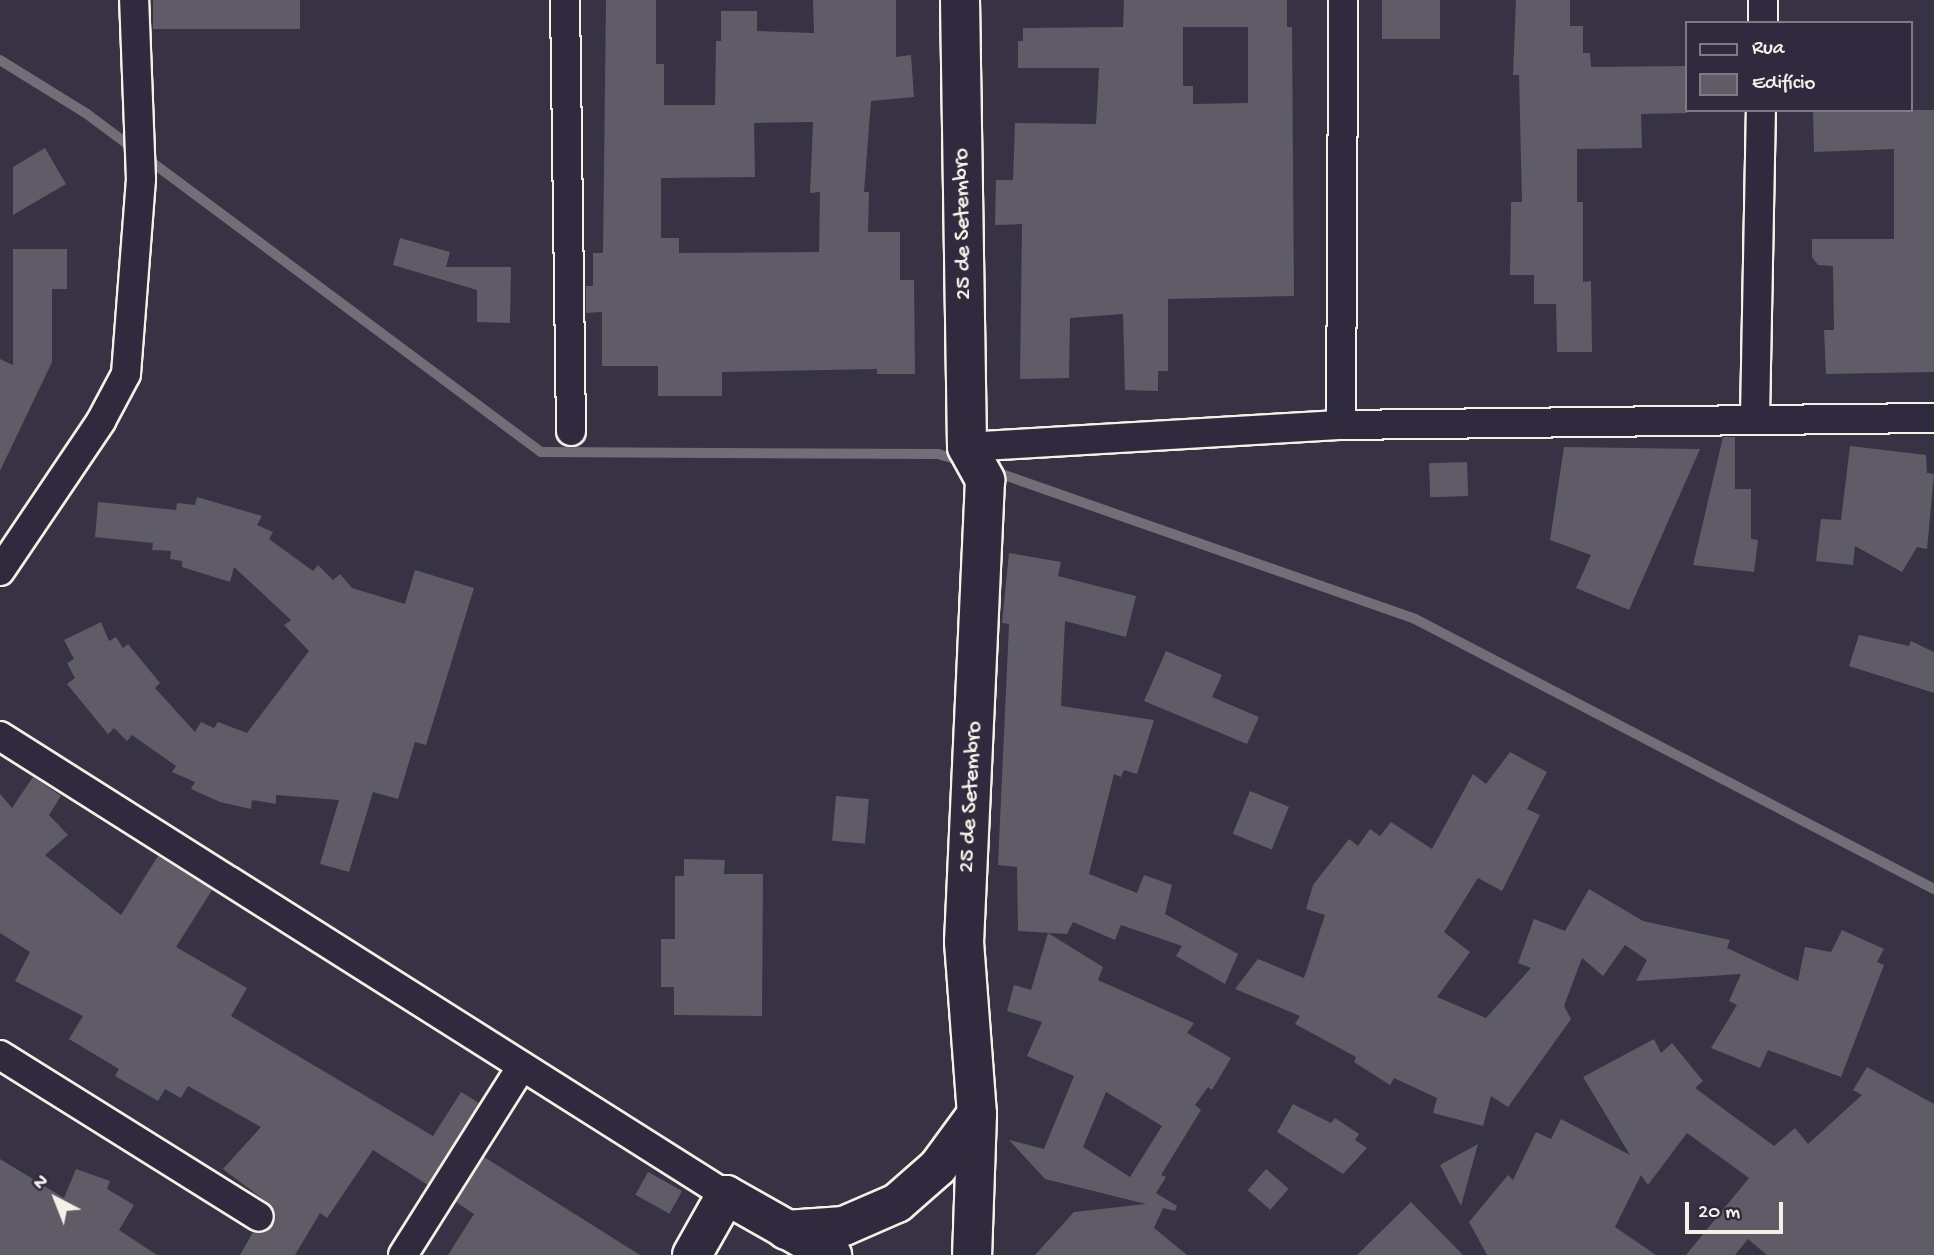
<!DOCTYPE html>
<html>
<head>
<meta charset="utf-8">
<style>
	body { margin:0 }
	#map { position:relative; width:1934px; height:1255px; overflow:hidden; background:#373244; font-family:"Gochi Hand",sans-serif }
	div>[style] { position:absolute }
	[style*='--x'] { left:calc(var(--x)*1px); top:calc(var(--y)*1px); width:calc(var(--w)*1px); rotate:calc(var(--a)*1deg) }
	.stream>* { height:10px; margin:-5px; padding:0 5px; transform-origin:5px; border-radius:5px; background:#726e77 }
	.building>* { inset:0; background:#5f5c67; transform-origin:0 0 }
	.roads { filter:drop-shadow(2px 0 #f4f1e8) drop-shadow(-2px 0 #f4f1e8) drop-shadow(0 2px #f4f1e8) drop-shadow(0 -2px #f4f1e8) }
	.street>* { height:28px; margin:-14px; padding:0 14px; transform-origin:14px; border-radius:14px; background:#2f2a3d }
	.secondary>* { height:38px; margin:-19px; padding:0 19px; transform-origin:19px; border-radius:19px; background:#2f2a3d }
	span { translate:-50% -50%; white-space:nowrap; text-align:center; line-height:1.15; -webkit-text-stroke:6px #2f2a3d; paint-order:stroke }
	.street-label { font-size:23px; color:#f4f1e8 }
	.legend { position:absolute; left:1685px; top:21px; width:228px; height:91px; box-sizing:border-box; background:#2f2a3d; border:2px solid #7e7a81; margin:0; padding:9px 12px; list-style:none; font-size:21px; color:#f4f1e8 }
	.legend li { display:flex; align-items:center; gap:14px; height:35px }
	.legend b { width:35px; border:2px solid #7e7a81 }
	.north { position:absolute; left:21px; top:1164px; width:70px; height:70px; -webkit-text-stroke:5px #2f2a3d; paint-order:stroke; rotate:318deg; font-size:19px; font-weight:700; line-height:28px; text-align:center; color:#f4f1e8 }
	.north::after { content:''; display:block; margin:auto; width:24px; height:32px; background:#f4f1e8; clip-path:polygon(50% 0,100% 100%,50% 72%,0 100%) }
	.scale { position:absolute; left:1685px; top:1202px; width:98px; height:32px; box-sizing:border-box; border:4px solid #f4f1e8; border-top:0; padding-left:9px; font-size:21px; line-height:24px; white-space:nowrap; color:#f4f1e8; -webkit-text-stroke:5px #2f2a3d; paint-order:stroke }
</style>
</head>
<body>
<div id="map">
	<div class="stream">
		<i style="--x:0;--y:60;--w:102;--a:31.8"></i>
		<i style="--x:87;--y:114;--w:566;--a:36.67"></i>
		<i style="--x:541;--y:452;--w:397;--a:0.3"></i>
		<i style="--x:938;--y:454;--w:26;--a:16"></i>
		<i style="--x:990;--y:470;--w:450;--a:19.3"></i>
		<i style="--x:1415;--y:619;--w:585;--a:27.48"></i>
	</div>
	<div class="building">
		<i style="left:153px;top:0;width:147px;height:29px"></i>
		<i style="clip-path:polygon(evenodd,606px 0,656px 0,656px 64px,664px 64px,664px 105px,715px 105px,716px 41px,721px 41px,721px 11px,757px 11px,757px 31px,814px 33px,813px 0,896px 0,896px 57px,911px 55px,914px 97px,871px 101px,864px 192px,869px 192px,868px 232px,900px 232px,900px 280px,914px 280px,915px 374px,877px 374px,877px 369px,722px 372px,722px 396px,658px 396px,658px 366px,602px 366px,602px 312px,586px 313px,586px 286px,593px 286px,593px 253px,603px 253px,606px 0,813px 122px,810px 193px,820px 192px,819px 252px,679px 253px,679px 238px,661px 238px,661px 178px,755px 177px,754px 123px,813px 122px)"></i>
		<i style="clip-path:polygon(evenodd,1124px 0,1287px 0,1287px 27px,1292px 27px,1294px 296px,1168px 299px,1168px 371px,1158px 371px,1158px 391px,1125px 390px,1123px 314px,1070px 318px,1069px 378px,1020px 379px,1022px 224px,995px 225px,996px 180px,1013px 180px,1015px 123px,1096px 124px,1099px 68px,1018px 68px,1018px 41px,1023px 41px,1023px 28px,1123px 27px,1124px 0,1183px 27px,1248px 27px,1248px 103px,1193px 104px,1193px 86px,1183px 86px,1183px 27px)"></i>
		<i style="left:1382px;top:0;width:58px;height:39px"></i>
		<i style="clip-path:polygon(1516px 0,1570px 0,1570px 26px,1583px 26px,1583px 53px,1590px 53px,1591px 67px,1687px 66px,1687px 113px,1641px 114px,1642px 148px,1577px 149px,1577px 202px,1583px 202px,1583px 282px,1591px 281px,1592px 352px,1557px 352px,1556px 304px,1534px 304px,1534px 275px,1510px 275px,1511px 202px,1522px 202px,1519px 75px,1513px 75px)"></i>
		<i style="clip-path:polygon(1813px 110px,1934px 110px,1934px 372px,1826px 374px,1824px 330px,1834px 330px,1833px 266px,1818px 265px,1812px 257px,1812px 239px,1894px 239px,1894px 149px,1814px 152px)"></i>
		<i style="clip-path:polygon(45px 148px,66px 184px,13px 215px,13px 167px)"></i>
		<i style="clip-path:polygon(400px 238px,450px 252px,446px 267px,511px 267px,510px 323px,477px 322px,477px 290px,393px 265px)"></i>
		<i style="clip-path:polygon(13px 249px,67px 249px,67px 289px,52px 289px,52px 362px,0 471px,0 359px,13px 365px)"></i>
		<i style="clip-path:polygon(1723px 437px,1735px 437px,1735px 489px,1751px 489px,1751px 539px,1758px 540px,1754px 572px,1693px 565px)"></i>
		<i style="clip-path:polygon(1850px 446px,1926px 455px,1927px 473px,1934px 474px,1927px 549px,1917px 547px,1902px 572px,1855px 546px,1853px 565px,1816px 561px,1821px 519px,1841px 520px)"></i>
		<i style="clip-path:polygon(1564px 447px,1700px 449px,1629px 610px,1576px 588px,1591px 555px,1550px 540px)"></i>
		<i style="left:1467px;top:462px;width:34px;height:38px;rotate:88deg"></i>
		<i style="clip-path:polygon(197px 497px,262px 516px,257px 525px,273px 532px,269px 539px,313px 571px,318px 565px,333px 580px,340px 574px,352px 588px,405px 604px,415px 570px,474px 588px,426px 745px,415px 742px,398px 799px,373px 792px,349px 872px,320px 864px,339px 800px,276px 795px,276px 804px,252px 800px,251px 809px,220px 802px,191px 789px,195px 782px,172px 772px,176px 766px,132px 735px,127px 741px,114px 728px,108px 734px,67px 684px,75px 678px,67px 663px,74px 659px,64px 640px,101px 622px,109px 641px,116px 637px,123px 648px,128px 644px,160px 683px,155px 688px,195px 732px,201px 722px,214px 728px,218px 722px,247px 733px,309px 651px,284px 625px,291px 620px,234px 567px,230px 582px,182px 567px,182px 561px,170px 559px,171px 551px,152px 550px,153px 543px,95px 537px,98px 502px,176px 510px,177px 503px,195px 505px)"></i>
		<i style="clip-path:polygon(1009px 553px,1061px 562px,1058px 576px,1136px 596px,1126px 637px,1065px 621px,1061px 706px,1154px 720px,1137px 774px,1124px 770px,1121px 777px,1114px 774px,1089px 874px,1137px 893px,1144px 875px,1172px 885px,1165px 914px,1238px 954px,1225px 984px,1176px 956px,1182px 946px,1121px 925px,1115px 940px,1073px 922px,1067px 934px,1018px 931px,1017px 867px,998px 865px,1009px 624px,1002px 623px)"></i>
		<i style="clip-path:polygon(1859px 635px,1909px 646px,1911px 641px,1934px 652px,1934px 693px,1849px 666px)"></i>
		<i style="clip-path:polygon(1166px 651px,1222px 675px,1212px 697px,1259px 717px,1247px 744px,1144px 701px)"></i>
		<i style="clip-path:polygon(1510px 752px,1547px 772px,1527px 809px,1540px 815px,1502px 891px,1478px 878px,1444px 932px,1470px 952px,1437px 997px,1486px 1018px,1531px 968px,1518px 963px,1534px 919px,1565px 931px,1589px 889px,1643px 921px,1730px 940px,1727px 948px,1798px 981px,1805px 947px,1831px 952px,1842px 930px,1884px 949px,1877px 962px,1884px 965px,1841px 1077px,1768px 1050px,1760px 1068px,1711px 1048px,1737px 1005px,1729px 1001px,1741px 974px,1636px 981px,1647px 960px,1625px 945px,1603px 976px,1582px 958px,1564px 1006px,1571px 1019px,1508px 1107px,1491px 1096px,1483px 1126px,1433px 1113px,1437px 1098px,1394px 1078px,1390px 1085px,1354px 1062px,1356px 1057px,1295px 1024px,1300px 1016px,1235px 989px,1258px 959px,1304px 978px,1325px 915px,1306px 909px,1313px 885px,1349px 839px,1358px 846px,1370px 829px,1380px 836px,1391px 822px,1432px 849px,1473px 774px,1486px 784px)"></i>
		<i style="clip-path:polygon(33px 777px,61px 796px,49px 815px,68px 835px,45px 855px,121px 915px,158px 856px,212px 890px,176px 947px,247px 988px,231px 1016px,433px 1136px,461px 1092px,479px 1103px,428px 1185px,373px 1150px,327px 1218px,320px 1213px,295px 1255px,240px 1255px,253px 1232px,267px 1231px,276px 1217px,268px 1203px,223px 1169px,261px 1127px,188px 1086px,181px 1098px,165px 1089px,158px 1101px,115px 1076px,119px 1069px,69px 1039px,83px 1016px,15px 981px,30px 952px,0 933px,0 794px,12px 808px)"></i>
		<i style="left:1250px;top:791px;width:42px;height:46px;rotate:22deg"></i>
		<i style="left:836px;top:796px;width:33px;height:45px;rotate:5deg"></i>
		<i style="clip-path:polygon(684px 859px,725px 860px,724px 874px,763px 874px,762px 1016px,674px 1015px,674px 987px,661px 987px,661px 939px,675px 939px,675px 876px,684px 876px)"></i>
		<i style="clip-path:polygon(evenodd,1048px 933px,1103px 967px,1098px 980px,1194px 1023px,1187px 1033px,1231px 1058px,1212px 1090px,1208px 1087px,1195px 1105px,1201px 1110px,1161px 1175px,1166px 1177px,1156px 1193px,1177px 1206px,1175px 1211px,1163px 1208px,1154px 1228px,1187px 1255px,1035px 1255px,1074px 1212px,1146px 1204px,1045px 1179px,1009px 1140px,1044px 1149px,1074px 1076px,1027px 1056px,1042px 1022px,1007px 1011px,1014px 985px,1031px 990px,1048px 933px,1106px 1092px,1162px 1126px,1130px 1177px,1083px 1147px,1106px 1092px)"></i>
		<i style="clip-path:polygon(1654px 1039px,1661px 1053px,1672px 1043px,1703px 1081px,1695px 1088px,1774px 1146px,1795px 1128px,1808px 1144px,1862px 1095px,1853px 1090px,1867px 1067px,1934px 1104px,1934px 1255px,1767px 1255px,1748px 1239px,1735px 1255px,1686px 1255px,1749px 1178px,1687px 1133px,1648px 1185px,1641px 1175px,1615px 1227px,1656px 1255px,1487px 1255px,1469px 1222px,1508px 1175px,1513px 1180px,1536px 1132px,1551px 1139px,1561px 1119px,1630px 1155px,1583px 1077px)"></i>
		<i style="clip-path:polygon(1293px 1104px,1331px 1123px,1335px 1118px,1359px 1134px,1355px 1140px,1367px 1148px,1343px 1174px,1277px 1132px)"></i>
		<i style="clip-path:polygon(1478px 1144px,1461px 1206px,1440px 1165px)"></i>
		<i style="clip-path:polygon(484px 1157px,640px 1255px,448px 1255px,474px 1214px,456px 1202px)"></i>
		<i style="clip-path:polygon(0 1159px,64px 1198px,76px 1169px,110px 1181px,107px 1189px,134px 1205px,119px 1230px,157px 1255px,0 1255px)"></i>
		<i style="left:1266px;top:1169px;width:30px;height:28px;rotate:41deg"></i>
		<i style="left:648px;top:1172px;width:39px;height:26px;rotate:29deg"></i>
		<i style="clip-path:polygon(1411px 1202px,1463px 1255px,1357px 1255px)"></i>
	</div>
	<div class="roads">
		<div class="street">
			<i style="--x:565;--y:0;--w:431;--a:89.2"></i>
			<i style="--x:1763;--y:23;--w:23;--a:-90"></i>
			<i style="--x:1755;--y:418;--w:308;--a:-88.9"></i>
			<i style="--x:1341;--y:425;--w:425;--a:-89.7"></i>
			<i style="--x:967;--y:447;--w:375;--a:-3.4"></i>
			<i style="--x:1341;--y:425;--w:593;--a:-0.68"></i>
			<i style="--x:0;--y:571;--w:181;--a:-56"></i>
			<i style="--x:101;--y:421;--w:53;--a:-62"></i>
			<i style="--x:126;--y:374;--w:196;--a:-85.6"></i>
			<i style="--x:141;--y:179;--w:179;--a:-92.2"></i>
			<i style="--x:0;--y:736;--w:859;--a:32.3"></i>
			<i style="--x:0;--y:1055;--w:305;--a:32"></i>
			<i style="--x:403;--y:1255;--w:223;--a:-57.8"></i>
		</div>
		<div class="secondary">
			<i style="--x:960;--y:0;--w:447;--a:89.1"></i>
			<i style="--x:967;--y:447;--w:38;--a:61"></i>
			<i style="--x:985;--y:480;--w:462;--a:92.6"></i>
			<i style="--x:964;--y:942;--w:172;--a:85.7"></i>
			<i style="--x:977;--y:1114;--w:141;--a:92"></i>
			<i style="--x:786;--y:1230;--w:58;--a:-3.9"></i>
			<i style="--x:844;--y:1226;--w:58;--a:-23.5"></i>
			<i style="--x:897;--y:1203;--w:55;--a:-41.3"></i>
			<i style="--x:938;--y:1167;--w:66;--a:-53.7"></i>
			<i style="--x:692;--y:1255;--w:69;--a:-60.5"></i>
			<i style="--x:726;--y:1195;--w:122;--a:29.5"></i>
		</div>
	</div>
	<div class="street-label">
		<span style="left:964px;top:224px;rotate:-91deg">25 de Setembro</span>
		<span style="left:972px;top:797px;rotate:-87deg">25 de Setembro</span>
	</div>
	<ul class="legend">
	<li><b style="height:9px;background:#2f2a3d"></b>Rua</li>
	<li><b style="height:19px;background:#5f5c67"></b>Edifício</li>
	</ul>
	<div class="north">N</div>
	<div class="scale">20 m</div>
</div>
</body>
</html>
